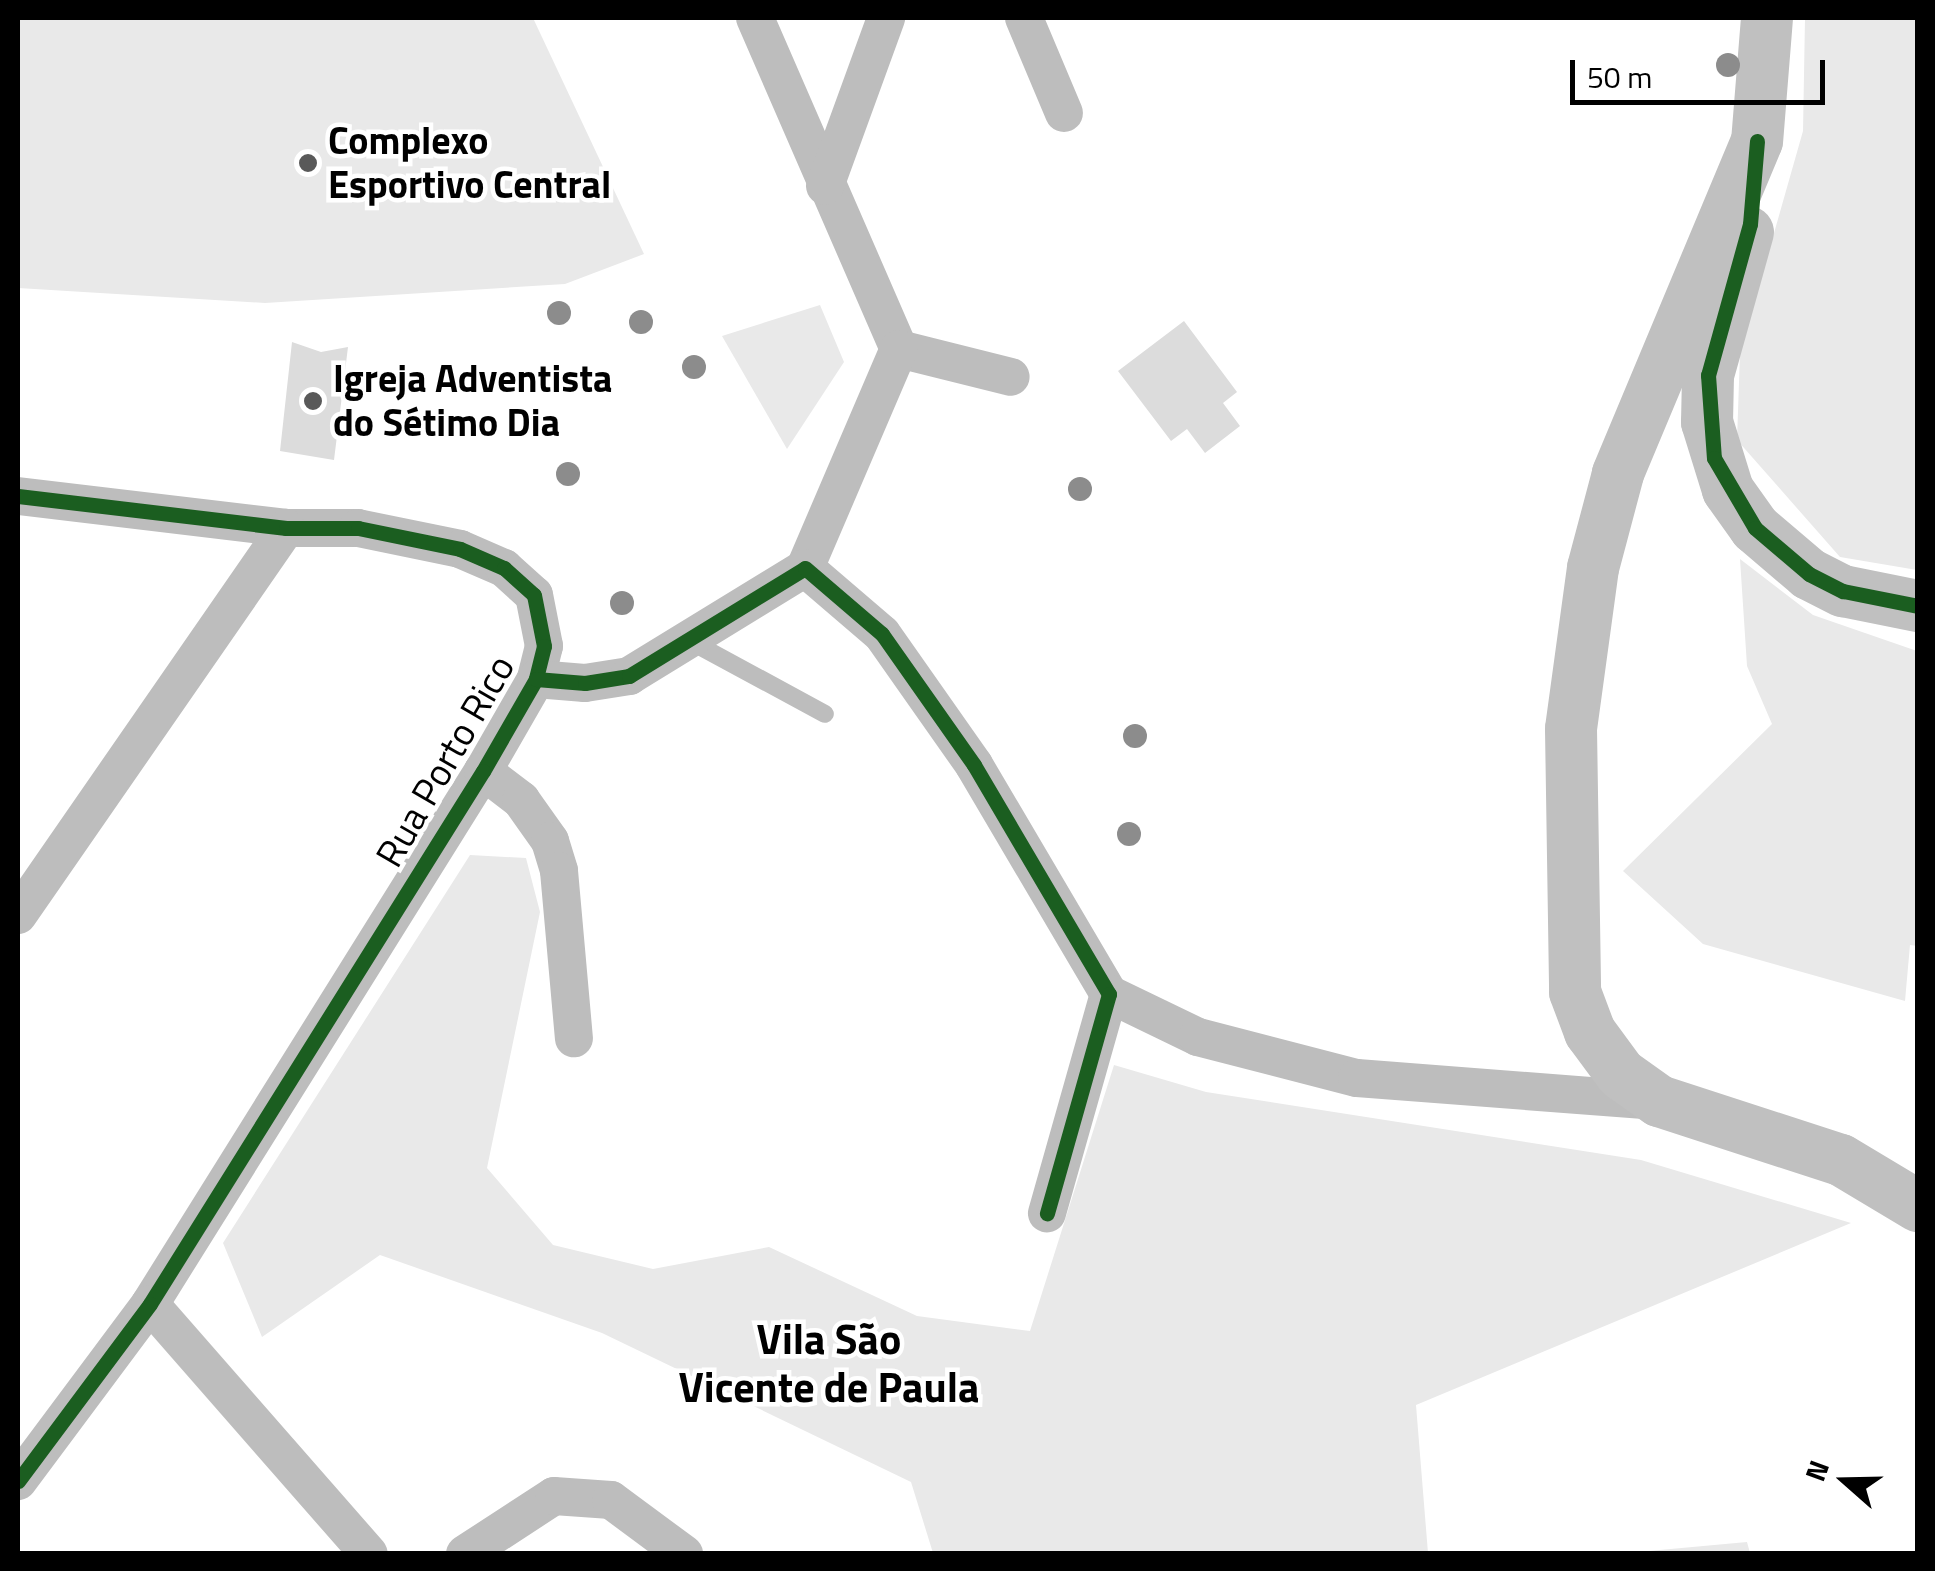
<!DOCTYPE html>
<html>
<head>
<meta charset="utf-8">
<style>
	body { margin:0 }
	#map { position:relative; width:1935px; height:1571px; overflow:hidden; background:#fff; font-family:"Titillium Web",sans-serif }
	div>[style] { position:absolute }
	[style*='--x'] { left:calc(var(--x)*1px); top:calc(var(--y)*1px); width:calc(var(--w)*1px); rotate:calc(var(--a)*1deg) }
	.green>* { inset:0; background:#e9e9e9 }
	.building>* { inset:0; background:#dcdcdc }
	.lane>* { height:18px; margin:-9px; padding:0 9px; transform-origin:9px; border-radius:9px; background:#bdbdbd }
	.street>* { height:38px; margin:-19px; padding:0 19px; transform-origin:19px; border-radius:19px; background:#bdbdbd }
	.secondary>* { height:52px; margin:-26px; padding:0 26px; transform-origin:26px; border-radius:26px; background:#c0c0c0 }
	.cycleway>* { height:15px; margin:-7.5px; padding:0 7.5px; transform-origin:7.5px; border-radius:7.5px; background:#1b5e20 }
	.trees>* { width:24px; height:24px; margin:-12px; border-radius:50%; background:#8c8c8c }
	.dots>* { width:28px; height:28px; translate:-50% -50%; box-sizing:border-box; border:5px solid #fff; border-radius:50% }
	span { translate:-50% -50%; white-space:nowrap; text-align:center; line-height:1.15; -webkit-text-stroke:9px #fff; paint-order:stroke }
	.poi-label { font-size:38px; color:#000; font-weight:700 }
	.left { translate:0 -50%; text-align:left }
	.street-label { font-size:38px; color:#000 }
	.quarter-label { font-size:42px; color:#000; font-weight:700 }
	.frame { position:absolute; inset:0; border:20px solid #000; pointer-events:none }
	.north { position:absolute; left:1795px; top:1431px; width:100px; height:100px; -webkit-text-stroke:8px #fff; paint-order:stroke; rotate:290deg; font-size:28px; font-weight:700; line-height:40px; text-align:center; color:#000 }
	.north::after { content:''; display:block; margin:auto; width:35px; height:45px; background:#000; clip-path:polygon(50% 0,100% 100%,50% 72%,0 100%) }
	.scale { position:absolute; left:1570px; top:60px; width:255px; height:45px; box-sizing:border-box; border:5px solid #000; border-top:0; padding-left:12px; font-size:30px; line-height:35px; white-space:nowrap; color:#000; -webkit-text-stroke:8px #fff; paint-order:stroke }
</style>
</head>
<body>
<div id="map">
	<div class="green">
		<i style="clip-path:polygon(18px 18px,533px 18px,644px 254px,565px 284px,265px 303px,18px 288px)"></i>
		<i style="clip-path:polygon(1805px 18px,1917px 18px,1917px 570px,1840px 557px,1737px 440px,1740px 353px,1803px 131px)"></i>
		<i style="clip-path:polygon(820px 305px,844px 362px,787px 449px,722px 336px)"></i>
		<i style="clip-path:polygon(1740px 559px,1813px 615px,1917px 651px,1918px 946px,1910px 945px,1905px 1001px,1703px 944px,1623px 871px,1772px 724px,1747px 666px)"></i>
		<i style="clip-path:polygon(470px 855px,526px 858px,540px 912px,487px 1168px,553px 1245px,653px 1269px,769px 1247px,917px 1316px,1030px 1331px,1114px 1065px,1206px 1092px,1641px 1160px,1851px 1223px,1416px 1405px,1428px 1553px,933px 1553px,911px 1482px,602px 1333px,380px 1255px,262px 1337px,223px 1243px)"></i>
		<i style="clip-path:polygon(1747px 1542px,1750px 1553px,1627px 1553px)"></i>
	</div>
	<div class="building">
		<i style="clip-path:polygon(1184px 321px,1237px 392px,1223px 403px,1240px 426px,1205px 453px,1187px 429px,1171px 441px,1118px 371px)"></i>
		<i style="clip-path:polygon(292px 342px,321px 352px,348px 347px,334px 460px,280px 451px)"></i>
	</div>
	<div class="lane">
		<i style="--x:692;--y:642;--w:151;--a:28.4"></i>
	</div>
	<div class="street">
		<i style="--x:755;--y:18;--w:361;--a:66.5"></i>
		<i style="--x:899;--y:349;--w:115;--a:14"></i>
		<i style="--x:1024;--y:18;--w:103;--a:67.2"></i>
		<i style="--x:825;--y:186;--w:179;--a:-70"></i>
		<i style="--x:18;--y:496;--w:270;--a:6.8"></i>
		<i style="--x:286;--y:528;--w:72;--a:0"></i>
		<i style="--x:358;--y:528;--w:104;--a:11.6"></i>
		<i style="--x:460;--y:549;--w:48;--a:23.4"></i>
		<i style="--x:504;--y:568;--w:40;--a:42"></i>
		<i style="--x:534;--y:595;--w:52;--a:78.9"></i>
		<i style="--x:544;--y:646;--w:34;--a:104"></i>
		<i style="--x:536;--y:679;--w:106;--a:119.9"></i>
		<i style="--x:483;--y:771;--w:628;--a:122"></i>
		<i style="--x:150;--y:1304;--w:221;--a:126.7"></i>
		<i style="--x:805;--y:568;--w:238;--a:-66.8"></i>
		<i style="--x:536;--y:679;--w:49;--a:4.7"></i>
		<i style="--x:585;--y:683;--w:45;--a:-9"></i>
		<i style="--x:629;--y:676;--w:206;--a:-31.5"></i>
		<i style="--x:805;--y:568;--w:101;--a:40.6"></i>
		<i style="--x:882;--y:634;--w:160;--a:54.9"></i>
		<i style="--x:974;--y:765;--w:266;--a:59.5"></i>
		<i style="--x:1109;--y:994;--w:228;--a:105.8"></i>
		<i style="--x:483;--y:771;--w:48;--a:37.3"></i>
		<i style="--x:521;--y:800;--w:50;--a:54.7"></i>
		<i style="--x:550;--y:841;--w:31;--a:73"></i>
		<i style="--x:559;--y:871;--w:168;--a:84.9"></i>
		<i style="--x:18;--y:915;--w:471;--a:-55.3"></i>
		<i style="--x:1109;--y:994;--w:99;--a:25.8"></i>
		<i style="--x:1198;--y:1037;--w:164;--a:14.5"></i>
		<i style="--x:1357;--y:1078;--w:298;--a:4.4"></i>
		<i style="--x:150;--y:1304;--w:332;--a:48.8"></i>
		<i style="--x:465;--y:1554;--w:106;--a:-33.1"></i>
		<i style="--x:554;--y:1496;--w:57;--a:4"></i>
		<i style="--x:611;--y:1500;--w:91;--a:36.5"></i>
	</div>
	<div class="secondary">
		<i style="--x:1767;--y:18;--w:123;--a:94.6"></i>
		<i style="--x:1757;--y:141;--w:361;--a:112.7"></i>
		<i style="--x:1618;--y:474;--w:97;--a:104.9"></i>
		<i style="--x:1593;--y:568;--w:162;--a:97.8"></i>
		<i style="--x:1571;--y:729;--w:263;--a:89.1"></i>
		<i style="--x:1575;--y:992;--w:43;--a:69.4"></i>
		<i style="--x:1590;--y:1032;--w:52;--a:53.6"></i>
		<i style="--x:1621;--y:1074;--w:47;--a:35.4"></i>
		<i style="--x:1659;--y:1101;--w:191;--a:18"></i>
		<i style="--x:1841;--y:1160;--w:90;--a:30.9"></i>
		<i style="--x:1748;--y:232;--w:148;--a:105.6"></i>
		<i style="--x:1708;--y:375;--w:47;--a:91.2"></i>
		<i style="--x:1707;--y:422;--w:71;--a:72.8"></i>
		<i style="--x:1728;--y:490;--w:47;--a:54.6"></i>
		<i style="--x:1755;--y:528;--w:71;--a:40.4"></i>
		<i style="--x:1809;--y:574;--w:38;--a:27"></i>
		<i style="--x:1843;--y:591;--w:76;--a:11.3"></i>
	</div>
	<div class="cycleway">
		<i style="--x:1757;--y:141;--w:83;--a:94.8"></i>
		<i style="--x:1750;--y:224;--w:157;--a:105.5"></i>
		<i style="--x:1708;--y:375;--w:83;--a:85.9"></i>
		<i style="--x:1714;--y:458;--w:81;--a:59.6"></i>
		<i style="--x:1755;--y:528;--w:71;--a:40.4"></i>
		<i style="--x:1809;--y:574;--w:38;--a:27"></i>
		<i style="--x:1843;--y:591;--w:76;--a:11.3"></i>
		<i style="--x:18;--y:496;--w:270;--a:6.8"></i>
		<i style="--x:286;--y:528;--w:72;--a:0"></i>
		<i style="--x:358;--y:528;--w:104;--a:11.6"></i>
		<i style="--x:460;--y:549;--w:48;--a:23.4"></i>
		<i style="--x:504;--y:568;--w:40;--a:42"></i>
		<i style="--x:534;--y:595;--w:52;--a:78.9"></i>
		<i style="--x:544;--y:646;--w:34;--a:104"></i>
		<i style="--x:536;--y:679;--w:106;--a:119.9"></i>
		<i style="--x:483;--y:771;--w:628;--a:122"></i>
		<i style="--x:150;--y:1304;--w:221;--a:126.7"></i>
		<i style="--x:536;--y:679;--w:49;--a:4.7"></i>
		<i style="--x:585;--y:683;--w:45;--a:-9"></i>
		<i style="--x:629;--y:676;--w:206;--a:-31.5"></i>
		<i style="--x:805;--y:568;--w:101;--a:40.6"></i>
		<i style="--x:882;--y:634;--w:160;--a:54.9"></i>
		<i style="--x:974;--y:765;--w:266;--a:59.5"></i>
		<i style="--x:1109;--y:994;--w:228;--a:105.8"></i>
	</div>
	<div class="trees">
		<i style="left:1728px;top:65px"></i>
		<i style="left:559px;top:313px"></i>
		<i style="left:641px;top:322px"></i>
		<i style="left:694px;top:367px"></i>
		<i style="left:568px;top:474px"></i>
		<i style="left:1080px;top:489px"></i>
		<i style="left:622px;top:603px"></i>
		<i style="left:1135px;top:736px"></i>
		<i style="left:1129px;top:834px"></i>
	</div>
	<div class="dots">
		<i style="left:308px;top:163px;background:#595959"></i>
		<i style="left:313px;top:401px;background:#595959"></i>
	</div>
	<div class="poi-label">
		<span class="left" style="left:328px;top:163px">Complexo<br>Esportivo Central</span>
		<span class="left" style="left:333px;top:401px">Igreja Adventista<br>do Sétimo Dia</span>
	</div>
	<div class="street-label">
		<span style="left:445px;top:761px;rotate:-60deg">Rua Porto Rico</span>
	</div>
	<div class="quarter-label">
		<span style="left:829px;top:1362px">Vila São<br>Vicente de Paula</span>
	</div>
	<div class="frame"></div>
	<div class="north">N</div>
	<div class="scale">50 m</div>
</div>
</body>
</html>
